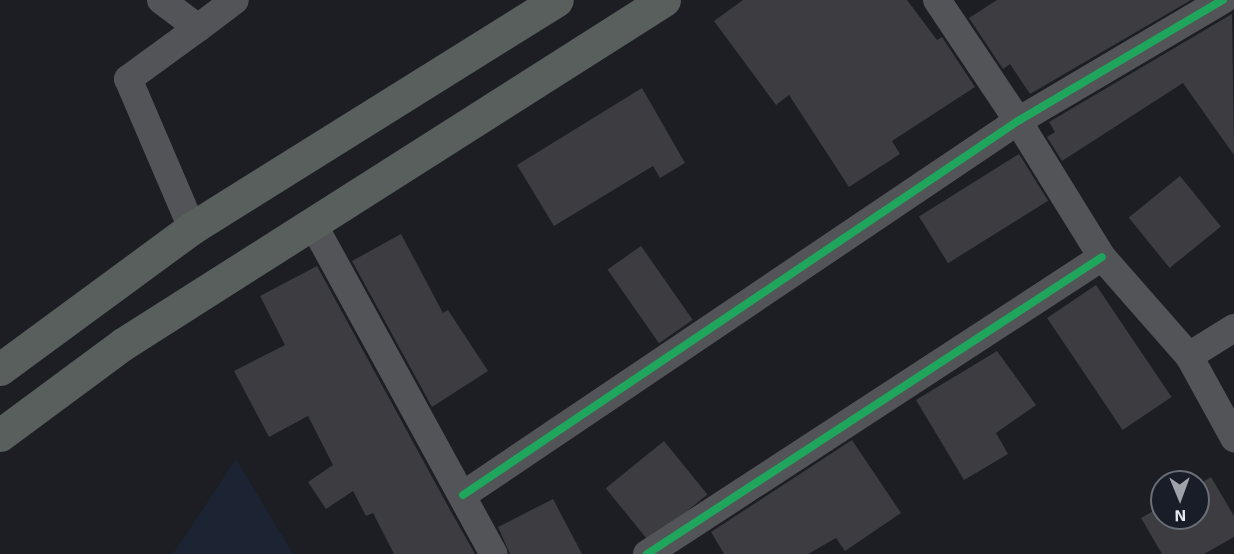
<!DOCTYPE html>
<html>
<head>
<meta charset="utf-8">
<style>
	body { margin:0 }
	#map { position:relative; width:1234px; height:554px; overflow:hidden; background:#1c1e24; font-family:"Exo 2",sans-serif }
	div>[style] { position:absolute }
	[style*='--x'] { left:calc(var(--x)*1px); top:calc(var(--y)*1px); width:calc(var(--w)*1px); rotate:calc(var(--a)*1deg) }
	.built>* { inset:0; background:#1c2332 }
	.building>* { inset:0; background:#3c3c41; transform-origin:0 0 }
	.minor>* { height:28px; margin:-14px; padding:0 14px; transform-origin:14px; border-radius:14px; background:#525458 }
	.primary>* { height:33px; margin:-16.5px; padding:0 16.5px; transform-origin:16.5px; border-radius:16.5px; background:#585f5d }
	.cycleway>* { height:8px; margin:-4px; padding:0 4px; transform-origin:4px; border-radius:4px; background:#20a55d }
	span { translate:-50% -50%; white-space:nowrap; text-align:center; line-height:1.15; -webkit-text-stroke:4.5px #181d27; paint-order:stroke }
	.north { position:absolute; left:1150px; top:470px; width:60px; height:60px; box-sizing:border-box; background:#181d27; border:2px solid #6a6f77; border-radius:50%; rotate:179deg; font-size:16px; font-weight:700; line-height:24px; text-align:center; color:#e5e9f0 }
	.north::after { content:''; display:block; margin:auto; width:21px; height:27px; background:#9fa2a9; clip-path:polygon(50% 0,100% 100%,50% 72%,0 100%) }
</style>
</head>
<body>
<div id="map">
	<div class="built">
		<i style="clip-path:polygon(236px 459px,293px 554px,173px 554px)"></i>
	</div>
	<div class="building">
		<i style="clip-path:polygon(743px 0,907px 0,937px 40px,942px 37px,975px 87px,892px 141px,900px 154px,849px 187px,789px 95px,776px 105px,714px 21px)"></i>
		<i style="clip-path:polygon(997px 0,1191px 0,1030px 94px,1010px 64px,1003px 69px,969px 18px)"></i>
		<i style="clip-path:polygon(1232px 14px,1234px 155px,1183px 83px,1062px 161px,1047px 137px,1055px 132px,1049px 122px)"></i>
		<i style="clip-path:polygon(642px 88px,685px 163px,660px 178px,653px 166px,554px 226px,517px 165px)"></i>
		<i style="left:1019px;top:154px;width:55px;height:118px;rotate:58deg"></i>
		<i style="left:1180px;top:176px;width:65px;height:66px;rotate:51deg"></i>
		<i style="clip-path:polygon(401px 234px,443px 313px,448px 310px,488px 371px,432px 407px,352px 261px)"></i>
		<i style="left:641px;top:246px;width:90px;height:41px;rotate:55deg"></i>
		<i style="clip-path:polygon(317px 266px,449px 508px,475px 554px,394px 554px,373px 513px,366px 516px,353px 491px,326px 509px,308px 482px,333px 465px,308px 416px,269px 437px,234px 371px,285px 345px,260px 296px)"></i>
		<i style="left:1096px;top:285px;width:135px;height:59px;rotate:56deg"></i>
		<i style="clip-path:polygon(997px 351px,1036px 405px,996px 433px,1008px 454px,964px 480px,916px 400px)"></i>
		<i style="clip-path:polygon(852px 440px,901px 513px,845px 551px,836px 538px,808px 554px,724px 554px,711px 532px)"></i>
		<i style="left:664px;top:441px;width:69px;height:75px;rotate:51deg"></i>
		<i style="clip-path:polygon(1211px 477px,1234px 516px,1234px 537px,1204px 554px,1162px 554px,1141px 518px,1162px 506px,1162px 518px,1198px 518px,1198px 485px)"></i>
		<i style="clip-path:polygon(553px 499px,582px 554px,510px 554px,498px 527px)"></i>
	</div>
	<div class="minor">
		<i style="--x:161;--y:0;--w:46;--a:37.1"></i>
		<i style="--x:198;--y:28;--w:46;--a:-37.1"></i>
		<i style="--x:937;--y:0;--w:146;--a:56.2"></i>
		<i style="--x:1018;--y:121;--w:160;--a:58.3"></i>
		<i style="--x:1102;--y:257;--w:132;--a:48.7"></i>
		<i style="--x:1189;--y:356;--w:94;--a:61.2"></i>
		<i style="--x:313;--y:224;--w:376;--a:61.3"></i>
		<i style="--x:192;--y:228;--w:162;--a:-113.2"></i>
		<i style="--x:128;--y:79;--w:87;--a:-36.1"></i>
		<i style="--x:1189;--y:356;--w:53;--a:-31.9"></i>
		<i style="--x:463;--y:495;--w:669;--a:-33.98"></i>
		<i style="--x:1018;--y:121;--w:238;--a:-30.6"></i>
		<i style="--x:647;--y:554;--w:543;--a:-33.13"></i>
	</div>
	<div class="primary">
		<i style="--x:0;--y:369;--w:238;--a:-36.3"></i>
		<i style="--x:192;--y:228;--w:430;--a:-32"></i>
		<i style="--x:0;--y:435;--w:153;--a:-36.5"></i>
		<i style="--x:123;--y:344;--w:641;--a:-32.45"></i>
	</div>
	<div class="cycleway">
		<i style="--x:463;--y:495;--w:669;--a:-33.98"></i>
		<i style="--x:1018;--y:121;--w:238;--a:-30.6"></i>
		<i style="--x:647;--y:554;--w:543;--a:-33.13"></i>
	</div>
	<div class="north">N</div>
</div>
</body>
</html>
